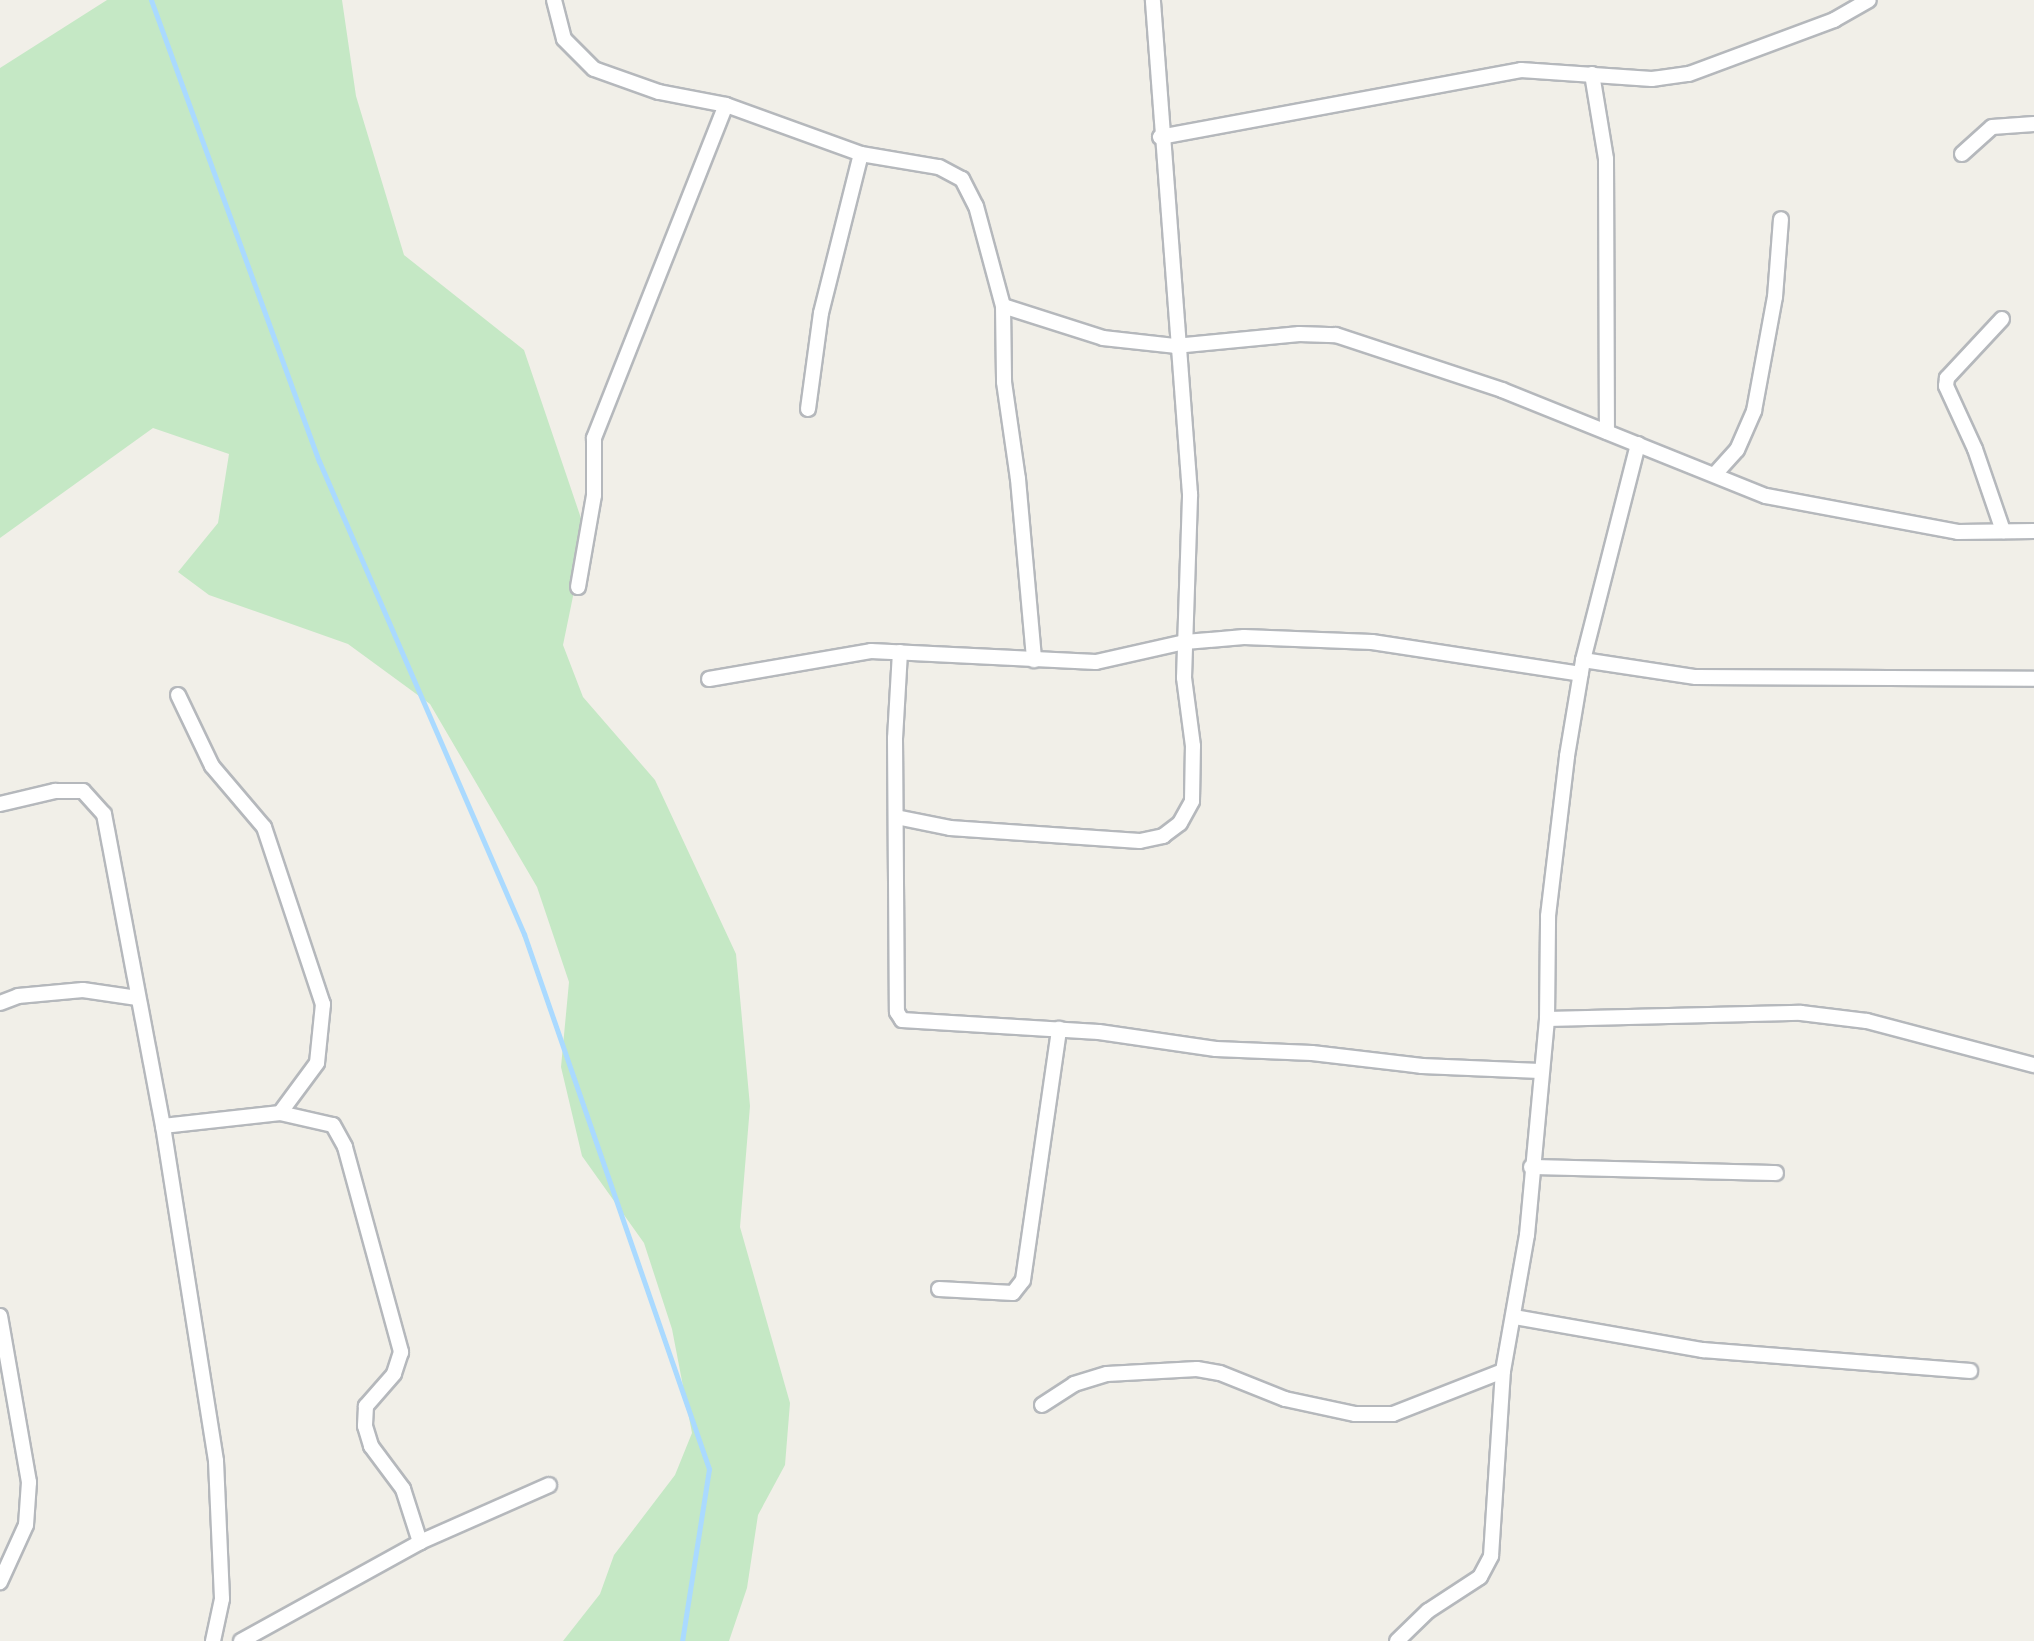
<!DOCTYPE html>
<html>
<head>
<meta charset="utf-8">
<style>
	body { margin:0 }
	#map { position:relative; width:2034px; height:1641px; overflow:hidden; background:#f1efe8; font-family:"Work Sans",sans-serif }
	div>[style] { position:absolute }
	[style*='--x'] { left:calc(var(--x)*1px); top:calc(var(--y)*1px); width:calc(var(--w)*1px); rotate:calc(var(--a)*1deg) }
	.green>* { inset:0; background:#c5e8c5 }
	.stream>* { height:5px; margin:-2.5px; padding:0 2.5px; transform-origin:2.5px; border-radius:2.5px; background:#aadaff }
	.roads { filter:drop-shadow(2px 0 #b5b8bc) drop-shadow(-2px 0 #b5b8bc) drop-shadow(0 2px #b5b8bc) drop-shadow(0 -2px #b5b8bc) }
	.street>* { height:14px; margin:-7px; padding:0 7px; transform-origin:7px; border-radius:7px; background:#fff }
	span { translate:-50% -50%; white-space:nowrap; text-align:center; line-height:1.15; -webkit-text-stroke:6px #fff; paint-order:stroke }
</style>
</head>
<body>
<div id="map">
	<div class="green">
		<i style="clip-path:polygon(107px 0,342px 0,356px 96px,404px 255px,524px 350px,586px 533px,563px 645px,583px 697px,655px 780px,736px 954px,750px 1106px,740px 1227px,790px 1403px,785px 1465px,758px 1515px,747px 1588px,729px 1641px,563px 1641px,600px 1594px,614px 1555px,675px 1475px,692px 1433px,672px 1329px,644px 1243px,582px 1156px,561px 1067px,569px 982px,537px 887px,430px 704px,348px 644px,209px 595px,178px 572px,218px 523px,229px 454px,153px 428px,0 538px,0 68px)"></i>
	</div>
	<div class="stream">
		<i style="--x:151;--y:0;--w:491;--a:70"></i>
		<i style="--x:319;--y:461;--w:516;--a:66.57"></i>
		<i style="--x:524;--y:934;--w:566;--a:70.92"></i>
		<i style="--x:709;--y:1469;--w:174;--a:98.9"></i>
	</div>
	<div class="roads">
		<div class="street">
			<i style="--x:554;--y:0;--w:40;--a:75.6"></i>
			<i style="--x:564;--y:39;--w:42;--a:45"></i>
			<i style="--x:594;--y:69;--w:69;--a:19.5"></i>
			<i style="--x:659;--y:92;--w:68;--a:11"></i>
			<i style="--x:726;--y:105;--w:144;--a:19.9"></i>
			<i style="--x:861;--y:154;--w:79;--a:9.5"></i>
			<i style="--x:939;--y:167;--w:26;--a:28"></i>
			<i style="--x:962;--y:179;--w:30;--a:63"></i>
			<i style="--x:976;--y:206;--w:104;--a:74.9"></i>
			<i style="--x:1003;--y:306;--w:76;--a:89.2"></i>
			<i style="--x:1004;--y:382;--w:98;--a:81.8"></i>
			<i style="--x:1018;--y:479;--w:182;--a:84.9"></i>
			<i style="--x:1592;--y:74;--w:86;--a:80.6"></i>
			<i style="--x:1606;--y:159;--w:273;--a:89.8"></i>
			<i style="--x:1160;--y:137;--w:367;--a:-10.5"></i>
			<i style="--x:1521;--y:70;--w:131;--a:3.9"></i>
			<i style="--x:1652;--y:79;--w:37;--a:-8"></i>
			<i style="--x:1689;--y:74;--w:155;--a:-20.4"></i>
			<i style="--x:1834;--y:20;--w:40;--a:-29.7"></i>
			<i style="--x:1962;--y:154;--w:40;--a:-42"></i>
			<i style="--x:1992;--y:127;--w:42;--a:-4.1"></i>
			<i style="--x:1003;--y:306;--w:105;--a:17.7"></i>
			<i style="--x:1103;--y:338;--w:72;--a:6.3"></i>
			<i style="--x:1175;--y:346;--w:125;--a:-5.5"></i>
			<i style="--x:1299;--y:334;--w:37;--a:2"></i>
			<i style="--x:1336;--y:335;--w:175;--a:18.3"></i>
			<i style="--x:1502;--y:390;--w:284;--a:21.9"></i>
			<i style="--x:1766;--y:496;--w:195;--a:10.6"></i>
			<i style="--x:1958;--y:532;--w:76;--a:-0.8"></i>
			<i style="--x:2002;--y:319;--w:81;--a:133"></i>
			<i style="--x:1947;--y:378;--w:8;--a:97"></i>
			<i style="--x:1946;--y:386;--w:69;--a:65.3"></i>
			<i style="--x:1975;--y:449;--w:87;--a:71.1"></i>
			<i style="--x:808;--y:409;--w:97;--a:-82.3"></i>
			<i style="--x:821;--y:313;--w:164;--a:-75.9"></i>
			<i style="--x:1716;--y:473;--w:31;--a:-48"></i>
			<i style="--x:1737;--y:450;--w:43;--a:-66.4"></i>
			<i style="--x:1754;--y:411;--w:116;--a:-79.6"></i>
			<i style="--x:1775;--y:297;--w:78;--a:-85.6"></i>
			<i style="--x:578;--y:587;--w:93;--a:-80.1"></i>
			<i style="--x:594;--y:495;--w:57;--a:-90"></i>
			<i style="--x:594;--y:438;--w:358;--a:-68.4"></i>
			<i style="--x:900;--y:652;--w:86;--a:93.3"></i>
			<i style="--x:895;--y:738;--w:274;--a:89.6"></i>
			<i style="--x:897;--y:1012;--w:9;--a:58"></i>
			<i style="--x:902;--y:1020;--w:197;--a:3.5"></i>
			<i style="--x:1099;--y:1032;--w:118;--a:8.3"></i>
			<i style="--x:1216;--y:1049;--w:96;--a:2.4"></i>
			<i style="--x:1312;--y:1053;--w:111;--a:6.7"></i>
			<i style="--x:1422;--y:1066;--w:118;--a:2.4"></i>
			<i style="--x:1583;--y:660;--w:114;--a:8.6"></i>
			<i style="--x:1696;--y:677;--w:338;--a:0.3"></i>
			<i style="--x:709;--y:679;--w:164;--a:-9.8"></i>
			<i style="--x:871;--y:651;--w:225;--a:2.8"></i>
			<i style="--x:1096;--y:662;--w:91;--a:-12.7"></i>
			<i style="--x:1185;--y:642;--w:59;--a:-4.8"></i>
			<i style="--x:1244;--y:637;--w:128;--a:2.2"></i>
			<i style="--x:1372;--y:642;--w:211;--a:8.7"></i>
			<i style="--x:178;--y:695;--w:79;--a:64.4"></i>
			<i style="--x:212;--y:766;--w:80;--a:49.6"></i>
			<i style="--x:264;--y:827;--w:187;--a:71.6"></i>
			<i style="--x:323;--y:1004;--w:59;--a:95.8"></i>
			<i style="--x:317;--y:1063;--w:62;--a:126.5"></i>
			<i style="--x:0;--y:804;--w:57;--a:-13.3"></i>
			<i style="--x:55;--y:791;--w:28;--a:0"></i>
			<i style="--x:83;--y:791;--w:31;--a:48"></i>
			<i style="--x:104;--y:814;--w:318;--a:79.3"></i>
			<i style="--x:163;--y:1126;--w:339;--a:81"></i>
			<i style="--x:216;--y:1461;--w:138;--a:87.5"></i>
			<i style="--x:222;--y:1599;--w:43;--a:102.1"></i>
			<i style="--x:896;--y:817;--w:55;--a:11.5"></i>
			<i style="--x:950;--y:828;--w:190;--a:3.9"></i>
			<i style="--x:1140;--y:841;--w:24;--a:-12"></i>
			<i style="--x:1163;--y:836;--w:21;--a:-37"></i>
			<i style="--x:1180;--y:823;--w:25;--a:-61"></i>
			<i style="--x:1192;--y:801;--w:55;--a:-89"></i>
			<i style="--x:1193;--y:746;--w:69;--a:-97.5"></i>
			<i style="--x:1184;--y:678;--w:184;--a:-88.1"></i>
			<i style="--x:1190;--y:494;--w:495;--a:-94.3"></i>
			<i style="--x:0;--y:1003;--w:19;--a:-21"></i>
			<i style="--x:18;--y:996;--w:65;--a:-5.3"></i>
			<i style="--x:83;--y:990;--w:55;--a:8.4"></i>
			<i style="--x:1547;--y:1019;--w:254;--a:-1.4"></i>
			<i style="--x:1801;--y:1013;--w:66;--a:6.9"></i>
			<i style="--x:1867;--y:1021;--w:173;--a:14.8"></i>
			<i style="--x:163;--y:1126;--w:118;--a:-6.3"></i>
			<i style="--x:280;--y:1113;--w:54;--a:12.8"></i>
			<i style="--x:333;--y:1125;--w:25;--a:61"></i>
			<i style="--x:345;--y:1147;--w:213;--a:74.7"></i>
			<i style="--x:401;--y:1352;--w:23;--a:108"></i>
			<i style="--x:394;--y:1374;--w:43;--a:131.2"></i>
			<i style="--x:366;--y:1406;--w:20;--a:93"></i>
			<i style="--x:365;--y:1426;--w:21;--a:73"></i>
			<i style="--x:371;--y:1446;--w:54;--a:53.3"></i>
			<i style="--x:403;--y:1489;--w:56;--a:72.2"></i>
			<i style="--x:1531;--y:1167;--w:245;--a:1.4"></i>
			<i style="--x:939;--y:1289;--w:74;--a:3.1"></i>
			<i style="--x:1013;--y:1293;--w:16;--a:-52"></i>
			<i style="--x:1023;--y:1280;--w:254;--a:-81.8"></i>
			<i style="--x:0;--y:1316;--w:169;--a:80.1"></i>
			<i style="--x:29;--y:1482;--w:43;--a:94"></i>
			<i style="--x:26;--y:1525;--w:63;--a:114.5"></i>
			<i style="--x:1515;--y:1317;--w:191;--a:10"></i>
			<i style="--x:1703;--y:1350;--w:268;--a:4.5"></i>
			<i style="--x:1042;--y:1405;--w:38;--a:-33"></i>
			<i style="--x:1074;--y:1384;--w:34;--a:-17"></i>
			<i style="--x:1107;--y:1374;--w:90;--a:-3.2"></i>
			<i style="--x:1197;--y:1369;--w:23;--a:10"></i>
			<i style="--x:1220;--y:1373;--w:70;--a:21.8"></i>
			<i style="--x:1285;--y:1399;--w:72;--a:12.1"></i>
			<i style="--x:1355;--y:1414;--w:38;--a:0"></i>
			<i style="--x:1393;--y:1414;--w:118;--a:-21.4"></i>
			<i style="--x:241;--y:1641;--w:205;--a:-28.9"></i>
			<i style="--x:420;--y:1542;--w:141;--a:-23.8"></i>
			<i style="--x:1397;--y:1641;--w:43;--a:-44.1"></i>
			<i style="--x:1428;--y:1611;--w:62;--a:-33.2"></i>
			<i style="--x:1480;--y:1577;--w:24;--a:-62"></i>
			<i style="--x:1491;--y:1556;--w:185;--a:-86.3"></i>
			<i style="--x:1503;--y:1371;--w:138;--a:-80"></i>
			<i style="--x:1527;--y:1235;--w:217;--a:-84.7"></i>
			<i style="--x:1547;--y:1019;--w:103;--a:-89.4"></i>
			<i style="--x:1548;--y:916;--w:161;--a:-83.2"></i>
			<i style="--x:1567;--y:756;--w:97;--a:-80.5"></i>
			<i style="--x:1583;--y:660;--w:223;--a:-75.7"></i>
		</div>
	</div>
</div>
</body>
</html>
